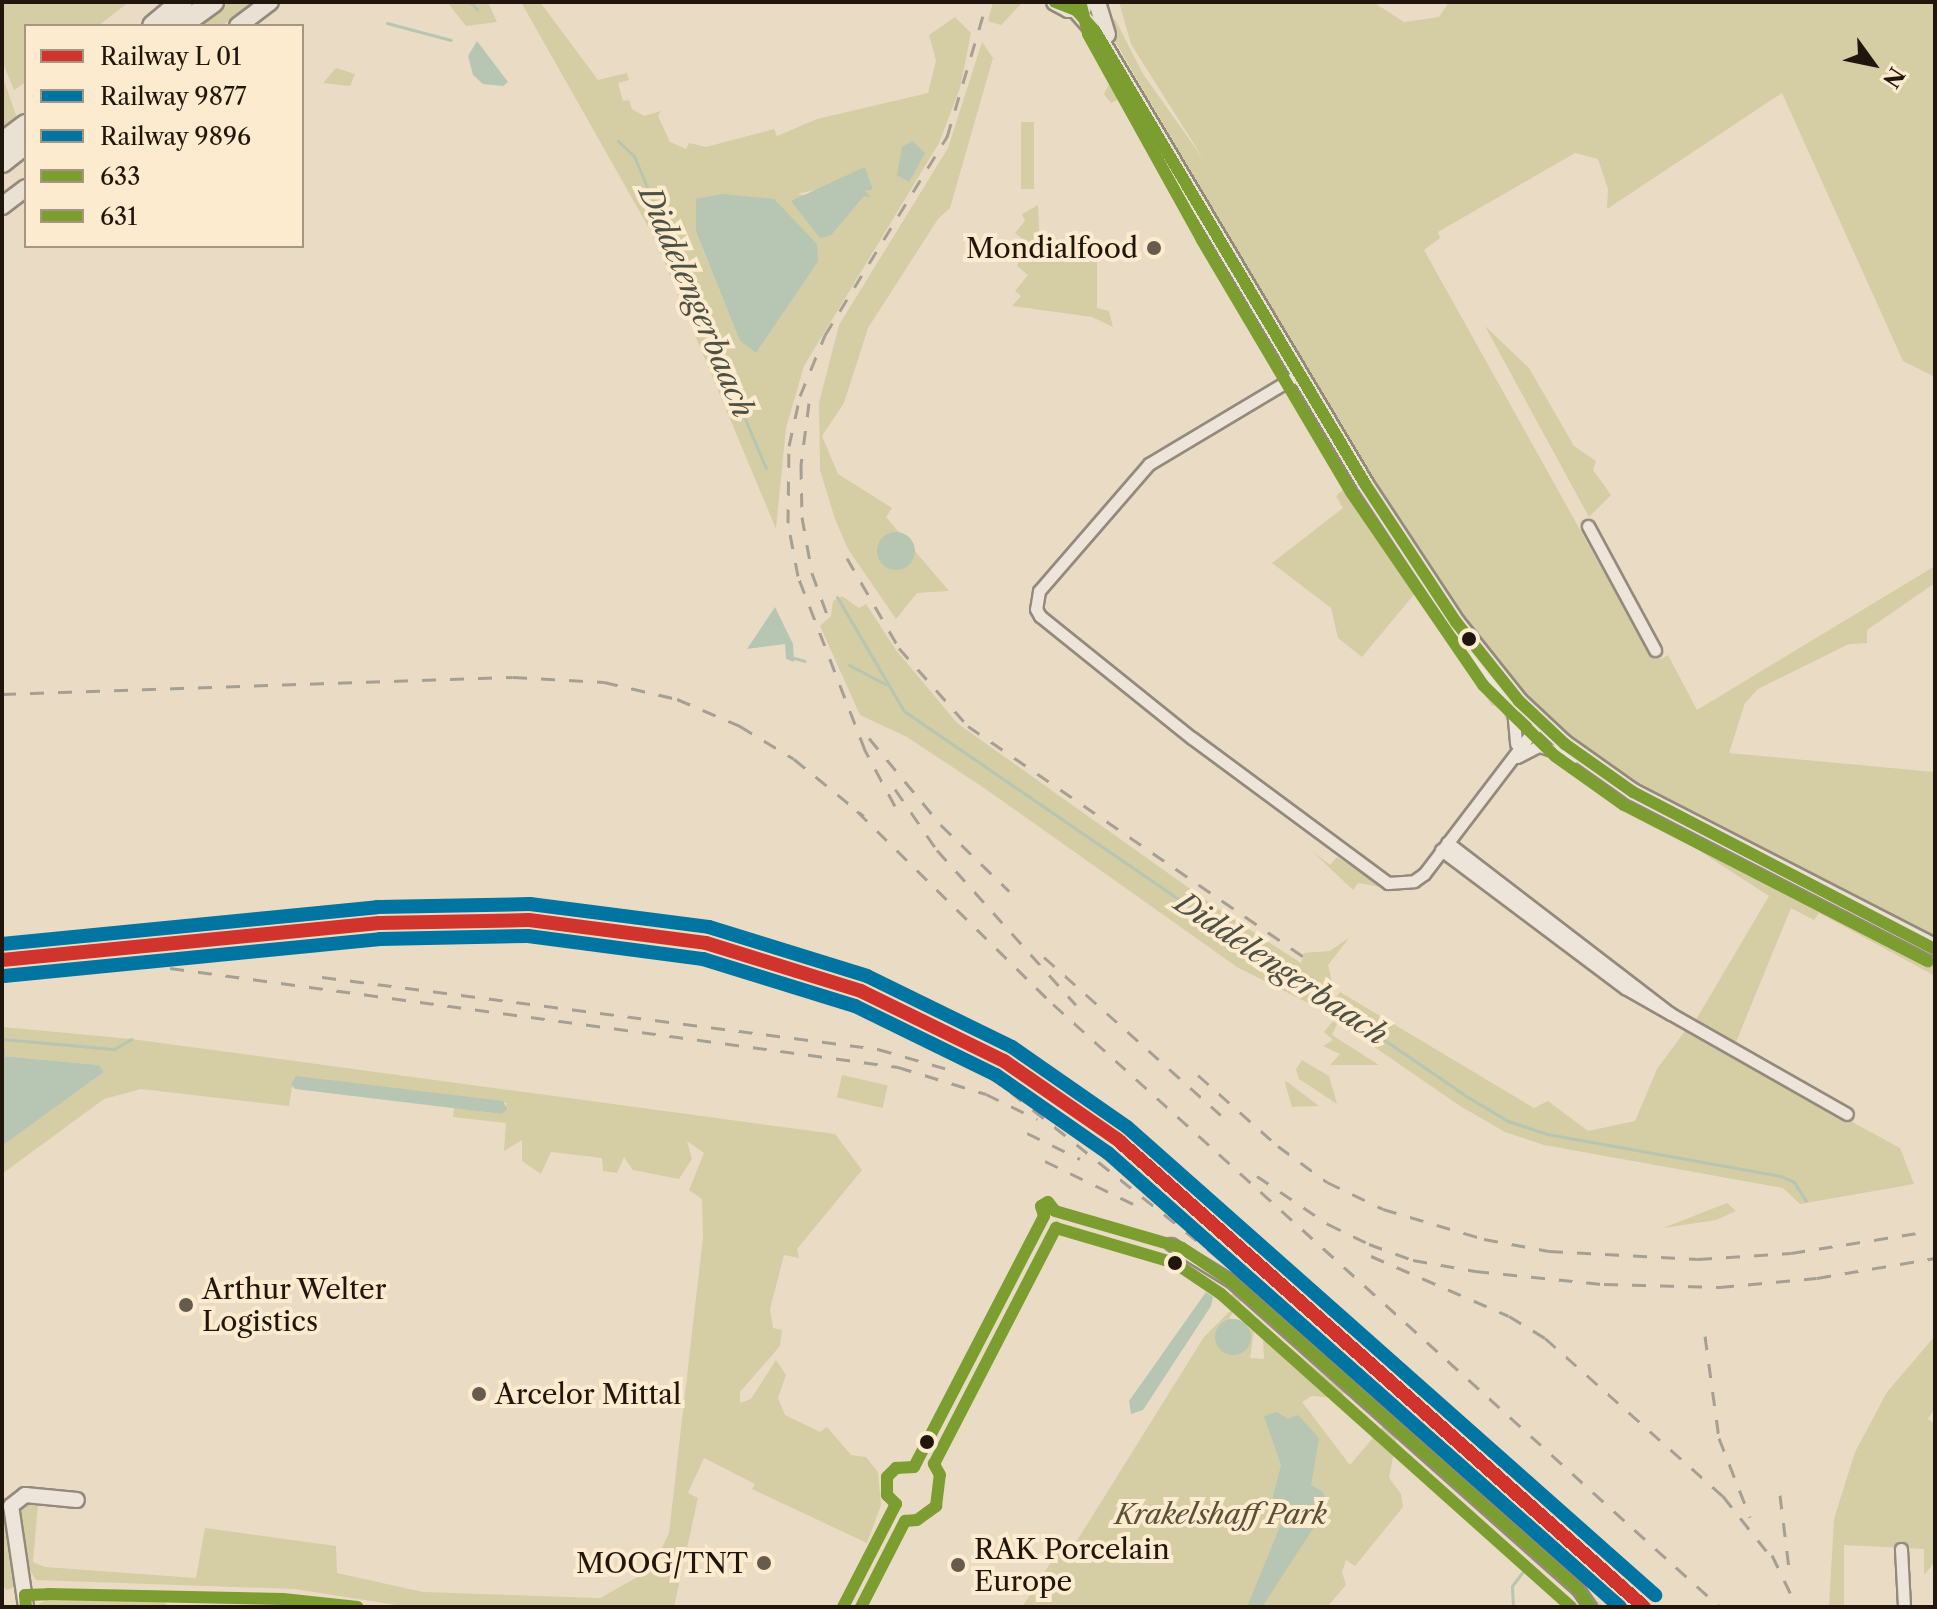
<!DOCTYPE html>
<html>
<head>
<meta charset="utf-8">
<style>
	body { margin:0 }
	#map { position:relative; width:1937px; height:1609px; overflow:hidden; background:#eadcc4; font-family:"Libre Caslon Text",serif }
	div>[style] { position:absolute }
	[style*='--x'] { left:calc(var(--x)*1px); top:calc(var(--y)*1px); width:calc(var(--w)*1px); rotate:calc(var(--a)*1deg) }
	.green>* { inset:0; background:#d5cda4; transform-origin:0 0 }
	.water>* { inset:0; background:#b6c6b2 }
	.round { border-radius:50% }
	.stream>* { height:3px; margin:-1.5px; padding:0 1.5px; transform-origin:1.5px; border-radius:1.5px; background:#b6c6b2 }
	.roads { filter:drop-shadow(2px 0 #948a7c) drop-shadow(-2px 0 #948a7c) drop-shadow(0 2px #948a7c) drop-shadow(0 -2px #948a7c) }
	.street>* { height:11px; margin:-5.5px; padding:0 5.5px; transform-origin:5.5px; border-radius:5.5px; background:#ede5d9 }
	.secondary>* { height:14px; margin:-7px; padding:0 7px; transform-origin:7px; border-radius:7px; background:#ede5d9 }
	.primary>* { height:16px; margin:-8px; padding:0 8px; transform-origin:8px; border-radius:8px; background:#e9e1d3 }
	.highway>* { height:20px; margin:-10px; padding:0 10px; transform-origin:10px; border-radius:10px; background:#e9e1d3 }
	.rail>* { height:3px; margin-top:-1.5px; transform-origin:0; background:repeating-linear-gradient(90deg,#a59f94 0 14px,transparent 0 28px) }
	.bus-1>* { height:12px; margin:-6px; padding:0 6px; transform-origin:6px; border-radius:6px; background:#7c9d30 }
	.bus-2>* { height:12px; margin:-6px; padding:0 6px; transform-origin:6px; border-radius:6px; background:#7c9d30 }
	.rail-1>* { height:14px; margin:-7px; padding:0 7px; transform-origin:7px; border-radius:7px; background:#d1342d }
	.rail-2>* { height:14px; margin:-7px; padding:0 7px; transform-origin:7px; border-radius:7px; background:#0075a1 }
	.rail-3>* { height:14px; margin:-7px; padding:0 7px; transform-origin:7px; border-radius:7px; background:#0075a1 }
	.dots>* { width:22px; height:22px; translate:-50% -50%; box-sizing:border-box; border:4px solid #fcebce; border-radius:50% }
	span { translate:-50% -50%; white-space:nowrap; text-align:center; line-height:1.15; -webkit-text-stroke:8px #fcebce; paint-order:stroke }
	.poi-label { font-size:28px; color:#21160d }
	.right { translate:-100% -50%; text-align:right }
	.left { translate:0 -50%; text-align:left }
	.park-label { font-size:28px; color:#5a5238; font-style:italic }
	.water-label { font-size:30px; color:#4d5044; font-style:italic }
	.frame { position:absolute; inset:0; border:4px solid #21160d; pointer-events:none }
	.legend { position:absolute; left:24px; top:24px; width:280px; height:224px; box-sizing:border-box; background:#fcebce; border:2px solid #a49681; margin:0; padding:10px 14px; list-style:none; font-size:24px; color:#21160d }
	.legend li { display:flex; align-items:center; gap:16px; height:40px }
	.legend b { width:40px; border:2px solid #a49681 }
	.north { position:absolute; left:1833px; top:24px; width:80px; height:80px; -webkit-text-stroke:6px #fcebce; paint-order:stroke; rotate:123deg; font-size:22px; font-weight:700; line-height:32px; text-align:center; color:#21160d }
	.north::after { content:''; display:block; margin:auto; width:28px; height:36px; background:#21160d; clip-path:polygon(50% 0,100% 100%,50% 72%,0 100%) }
</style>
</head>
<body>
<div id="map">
	<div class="green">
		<i style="clip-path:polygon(2px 2px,129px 2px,98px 26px,26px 26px,26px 82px,14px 90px,2px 61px)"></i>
		<i style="clip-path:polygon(229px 2px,253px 2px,222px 26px,199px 26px)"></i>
		<i style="clip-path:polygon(447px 2px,488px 2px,497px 22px,466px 26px)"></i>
		<i style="clip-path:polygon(evenodd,521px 2px,540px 2px,598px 80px,627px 73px,629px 80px,618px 83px,623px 101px,629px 100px,632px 109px,644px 116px,661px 111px,658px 116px,670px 142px,686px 149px,689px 143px,706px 147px,774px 129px,777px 136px,817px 119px,928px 93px,936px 61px,929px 35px,955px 17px,971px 33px,960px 88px,939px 143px,804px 366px,786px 428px,776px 529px,654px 237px,521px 2px,865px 167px,873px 189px,865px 189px,859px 203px,797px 194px,833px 186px,865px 167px,521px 2px,696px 199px,818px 262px,756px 353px,740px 341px,696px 233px,696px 199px)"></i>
		<i style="clip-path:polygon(993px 2px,1023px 2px,1001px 25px,988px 21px)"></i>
		<i style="clip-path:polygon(1119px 2px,1373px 2px,1404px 22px,1439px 17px,1449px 2px,1935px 2px,1935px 377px,1903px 361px,1782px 93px,1607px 209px,1608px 189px,1598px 159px,1575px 153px,1438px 232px,1440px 238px,1424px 250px,1646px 648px,1661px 659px,1668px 655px,1697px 710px,1935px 566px,1935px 583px,1867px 630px,1867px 643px,1849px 644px,1758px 689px,1745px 703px,1729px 753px,1935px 772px,1935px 938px,1631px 781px,1554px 724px,1515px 685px,1399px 525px,1135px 76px,1106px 25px,1115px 19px,1143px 74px,1204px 160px,1131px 44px)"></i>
		<i style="clip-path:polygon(1075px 17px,1288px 366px,1282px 370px,1121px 98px,1111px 103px,1104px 94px,1110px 82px)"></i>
		<i style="clip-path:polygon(982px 42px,993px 58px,950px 208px,938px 219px,868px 328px,844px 403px,822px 436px,838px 474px,892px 508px,886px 517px,949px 591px,917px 593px,896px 619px,848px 549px,835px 519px,820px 470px,819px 403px,839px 325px,948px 148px)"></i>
		<i style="clip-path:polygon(336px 68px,355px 74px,350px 86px,323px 83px)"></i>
		<i style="clip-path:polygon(2px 75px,17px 118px,2px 131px)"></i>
		<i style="left:1021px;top:122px;width:13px;height:67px"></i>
		<i style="clip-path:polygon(1038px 205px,1040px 246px,1097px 243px,1097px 308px,1109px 311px,1113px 327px,1092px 317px,1012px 306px,1021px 296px,1015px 291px,1028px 275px,1017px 266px,1026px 242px,1015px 233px,1025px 221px,1022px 214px)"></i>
		<i style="clip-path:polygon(1485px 326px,1529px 368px,1574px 446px,1596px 461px,1593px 470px,1611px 495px,1589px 517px)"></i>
		<i style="clip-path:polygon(1299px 389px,1443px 616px,1416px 592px,1362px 657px,1338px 638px,1331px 608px,1272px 563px,1343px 508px,1336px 496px,1349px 484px,1295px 391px)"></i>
		<i style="clip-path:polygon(842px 596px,859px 608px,866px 604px,896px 650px,957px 723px,1227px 915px,1301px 963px,1304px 953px,1330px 951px,1350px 937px,1328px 965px,1332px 982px,1314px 1006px,1237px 967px,987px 790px,907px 737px,860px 715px,820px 626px,831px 616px,833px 601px)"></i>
		<i style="clip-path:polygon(1452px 634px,1459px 638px,1513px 720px,1507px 722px,1499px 704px,1492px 706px,1456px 651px)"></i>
		<i style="clip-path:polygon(1642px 807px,1924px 947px,1935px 954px,1935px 976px,1819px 913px,1814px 920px,1791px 908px,1734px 1047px,1694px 1023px,1769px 896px,1644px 815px)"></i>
		<i style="clip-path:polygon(1312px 851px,1330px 865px,1337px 857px,1386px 888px,1358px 883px,1353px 890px)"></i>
		<i style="clip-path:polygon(1340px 992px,1534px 1108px,1548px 1101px,1588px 1131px,1635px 1121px,1657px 1069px,1685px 1031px,1900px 1148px,1914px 1184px,1800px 1204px,1783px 1188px,1544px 1145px,1505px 1132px,1460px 1106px,1341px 1024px,1330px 1016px,1329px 1007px)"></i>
		<i style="clip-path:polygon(1333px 1021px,1337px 1024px,1332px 1035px,1379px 1065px,1330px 1065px,1340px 1054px,1323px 1046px,1333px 1040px,1324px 1032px)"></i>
		<i style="clip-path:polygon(3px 1027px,131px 1039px,835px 1134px,862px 1170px,797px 1249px,799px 1258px,784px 1255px,770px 1309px,773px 1328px,782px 1330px,780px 1346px,740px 1392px,740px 1403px,751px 1399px,776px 1360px,786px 1375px,778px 1398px,785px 1415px,820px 1432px,827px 1427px,851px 1455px,866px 1457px,878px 1472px,881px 1505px,867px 1543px,752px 1489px,755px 1484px,704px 1458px,688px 1493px,698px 1498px,674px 1607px,409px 1607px,295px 1589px,36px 1580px,28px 1567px,17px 1514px,25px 1501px,38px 1504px,33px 1562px,45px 1567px,196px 1578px,205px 1528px,336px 1546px,337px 1573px,423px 1592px,600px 1598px,652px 1569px,669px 1533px,703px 1237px,702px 1199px,689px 1190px,704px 1153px,687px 1141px,692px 1159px,679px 1179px,633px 1170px,624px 1157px,617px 1173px,603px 1171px,602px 1158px,551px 1152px,541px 1174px,522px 1161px,522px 1140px,504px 1151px,506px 1123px,453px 1117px,454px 1108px,502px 1114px,507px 1103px,292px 1087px,289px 1106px,141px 1089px,104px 1099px,2px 1174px,2px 1146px,104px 1072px,99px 1065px,2px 1056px)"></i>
		<i style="clip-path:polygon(1302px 1060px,1329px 1076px,1337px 1104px,1299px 1079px,1296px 1069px)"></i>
		<i style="left:842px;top:1075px;width:47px;height:23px;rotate:13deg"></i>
		<i style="clip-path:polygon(1285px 1083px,1286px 1081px,1319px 1106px,1292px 1107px)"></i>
		<i style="clip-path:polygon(1727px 1203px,1736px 1211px,1716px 1220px,1663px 1228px)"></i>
		<i style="clip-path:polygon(1235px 1292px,1242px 1300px,1229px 1318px,1254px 1331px,1250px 1358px,1264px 1359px,1263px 1339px,1281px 1340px,1345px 1393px,1334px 1398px,1312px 1396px,1302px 1402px,1350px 1465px,1384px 1425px,1397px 1436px,1389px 1478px,1401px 1494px,1403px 1507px,1355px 1566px,1346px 1560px,1342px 1572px,1346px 1585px,1327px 1607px,1022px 1607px,1064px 1542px,1073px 1547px,1204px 1337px,1232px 1309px,1227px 1298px)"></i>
		<i style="clip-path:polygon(1278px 1311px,1540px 1544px,1604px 1607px,1595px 1607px,1275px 1314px)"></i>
		<i style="clip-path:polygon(1935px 1336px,1935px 1408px,1928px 1419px,1935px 1424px,1935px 1562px,1924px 1575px,1924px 1549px,1844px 1545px,1844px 1607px,1829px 1607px,1834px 1519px,1855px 1452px,1887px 1392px)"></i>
		<i style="clip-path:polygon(2px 1479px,16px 1586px,7px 1590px,2px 1586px)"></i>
		<i style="clip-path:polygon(48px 1599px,163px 1601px,168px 1606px,33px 1607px)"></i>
	</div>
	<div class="water">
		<i style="clip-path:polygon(477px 41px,508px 82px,503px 86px,483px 84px,473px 75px,468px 56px)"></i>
		<i style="clip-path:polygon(912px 141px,925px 153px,909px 182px,897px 175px,902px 147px)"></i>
		<i style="clip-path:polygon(865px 167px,873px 189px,865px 191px,871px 197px,864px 196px,831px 235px,820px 238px,791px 201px)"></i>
		<i style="clip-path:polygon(722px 194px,774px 199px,817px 244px,818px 262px,756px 353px,740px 341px,696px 232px,696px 199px)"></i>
		<i class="round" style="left:877px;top:532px;width:38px;height:38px"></i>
		<i style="clip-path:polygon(775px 607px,793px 644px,794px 662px,786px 659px,785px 644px,747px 649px)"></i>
		<i style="clip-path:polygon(2px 1056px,99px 1065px,104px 1072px,2px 1146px)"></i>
		<i style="clip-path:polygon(296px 1076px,503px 1101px,507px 1109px,502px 1114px,295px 1089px,291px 1084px)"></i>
		<i style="clip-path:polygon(1206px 1292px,1213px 1297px,1211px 1306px,1143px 1410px,1131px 1414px,1129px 1401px)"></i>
		<i class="round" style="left:1215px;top:1319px;width:36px;height:36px"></i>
		<i style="clip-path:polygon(1277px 1412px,1288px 1419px,1298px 1415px,1319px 1438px,1311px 1485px,1323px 1492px,1327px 1507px,1262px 1607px,1247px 1607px,1281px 1524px,1273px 1497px,1281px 1465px,1264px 1416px)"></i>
	</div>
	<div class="stream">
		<i style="--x:470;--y:2;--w:10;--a:45"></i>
		<i style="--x:387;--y:23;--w:66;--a:14.9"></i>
		<i style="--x:618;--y:141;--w:22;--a:43"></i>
		<i style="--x:634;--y:156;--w:339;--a:67.1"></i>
		<i style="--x:837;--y:597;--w:132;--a:59.6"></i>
		<i style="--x:904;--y:711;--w:681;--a:34.41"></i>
		<i style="--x:1466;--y:1096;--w:49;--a:30.8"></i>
		<i style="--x:1508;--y:1121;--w:41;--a:18.4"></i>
		<i style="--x:1547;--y:1134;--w:238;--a:10.2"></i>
		<i style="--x:1781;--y:1176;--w:14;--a:25"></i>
		<i style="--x:1794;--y:1182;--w:22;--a:58"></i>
		<i style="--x:794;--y:658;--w:11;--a:15"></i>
		<i style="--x:849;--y:665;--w:41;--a:27.8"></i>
		<i style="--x:3;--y:1055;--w:16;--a:-94"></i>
		<i style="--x:2;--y:1039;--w:112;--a:5.1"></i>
		<i style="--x:114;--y:1049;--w:20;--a:-30"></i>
		<i style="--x:1513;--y:1607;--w:21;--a:-93"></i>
		<i style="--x:1512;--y:1586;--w:26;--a:-53"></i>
	</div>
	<div class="roads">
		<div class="street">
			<i style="--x:1301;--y:373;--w:177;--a:149.1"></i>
			<i style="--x:1149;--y:464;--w:168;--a:130.9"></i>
			<i style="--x:1039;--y:591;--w:18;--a:99"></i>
			<i style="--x:1036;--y:609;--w:8;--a:60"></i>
			<i style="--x:1040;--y:616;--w:195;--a:38.8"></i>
			<i style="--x:1192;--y:738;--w:244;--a:36.5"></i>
			<i style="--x:1388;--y:883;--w:26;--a:-4"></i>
			<i style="--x:1414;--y:881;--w:12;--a:-35"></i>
			<i style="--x:1424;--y:874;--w:191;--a:-52.7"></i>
			<i style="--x:1588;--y:526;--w:141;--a:61.6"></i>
			<i style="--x:1469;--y:644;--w:21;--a:71"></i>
			<i style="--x:1476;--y:664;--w:57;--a:49.9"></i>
			<i style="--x:1513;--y:708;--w:36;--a:85"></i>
			<i style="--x:1517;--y:757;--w:25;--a:-27"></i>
			<i style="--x:1539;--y:746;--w:37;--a:17"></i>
			<i style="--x:1441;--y:850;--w:230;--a:36.9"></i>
			<i style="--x:1625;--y:988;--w:53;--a:29.5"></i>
			<i style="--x:1671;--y:1014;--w:282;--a:-142.5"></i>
			<i style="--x:1671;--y:1014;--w:202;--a:29.6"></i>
			<i style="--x:1171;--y:1244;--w:70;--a:31.7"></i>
			<i style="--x:1231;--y:1281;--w:464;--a:41.6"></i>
			<i style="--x:1578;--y:1589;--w:22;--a:56"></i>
			<i style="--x:1901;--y:1549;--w:58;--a:87"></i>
		</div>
		<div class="secondary">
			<i style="--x:26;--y:1607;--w:102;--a:-98.4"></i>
			<i style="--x:11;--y:1506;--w:18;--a:-38"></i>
			<i style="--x:25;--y:1495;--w:52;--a:5.5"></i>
		</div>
		<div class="primary">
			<i style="--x:1055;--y:2;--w:15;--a:28"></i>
			<i style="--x:1068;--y:9;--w:15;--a:-4"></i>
			<i style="--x:1097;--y:2;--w:34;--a:73"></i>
			<i style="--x:1076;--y:10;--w:28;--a:48"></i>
			<i style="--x:1095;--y:31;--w:527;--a:59.2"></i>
			<i style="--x:1365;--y:484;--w:165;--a:56.6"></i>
			<i style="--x:1456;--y:622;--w:101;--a:51.4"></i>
			<i style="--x:1519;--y:701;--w:63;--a:43.1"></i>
			<i style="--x:1565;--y:744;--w:83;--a:35.2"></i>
			<i style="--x:1633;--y:792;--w:339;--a:27.2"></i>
			<i style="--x:238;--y:26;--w:40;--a:-37"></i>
			<i style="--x:2;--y:206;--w:30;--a:-37"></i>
		</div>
		<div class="highway">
			<i style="--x:153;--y:26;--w:38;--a:-40"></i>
			<i style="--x:180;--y:26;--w:41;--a:-36"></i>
			<i style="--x:2;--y:143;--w:30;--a:-37"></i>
			<i style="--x:2;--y:162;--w:31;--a:-38"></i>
		</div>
	</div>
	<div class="rail">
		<i style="--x:809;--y:403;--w:63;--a:97.4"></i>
		<i style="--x:801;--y:465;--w:52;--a:88.9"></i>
		<i style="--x:802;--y:517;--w:57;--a:79.9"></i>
		<i style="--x:812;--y:573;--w:47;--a:70"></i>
		<i style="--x:847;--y:558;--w:104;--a:60"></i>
		<i style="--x:899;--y:648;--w:104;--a:48.5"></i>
		<i style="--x:968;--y:726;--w:409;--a:34.5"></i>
		<i style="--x:2;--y:694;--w:511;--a:-1.91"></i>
		<i style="--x:513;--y:677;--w:91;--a:3.1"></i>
		<i style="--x:604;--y:682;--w:75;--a:13.1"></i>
		<i style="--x:677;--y:699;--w:69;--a:23.2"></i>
		<i style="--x:740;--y:726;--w:63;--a:31.4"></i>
		<i style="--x:794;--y:759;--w:90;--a:39.2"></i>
		<i style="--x:869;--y:738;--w:113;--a:50.4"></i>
		<i style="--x:941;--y:825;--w:95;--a:44.1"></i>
		<i style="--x:895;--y:789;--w:74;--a:55.5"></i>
		<i style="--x:937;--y:850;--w:208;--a:48.1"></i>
		<i style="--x:895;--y:806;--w:64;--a:-118.2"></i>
		<i style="--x:865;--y:750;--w:186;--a:-111.1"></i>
		<i style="--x:798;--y:576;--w:54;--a:-100.7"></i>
		<i style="--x:788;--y:523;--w:77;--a:-89.3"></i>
		<i style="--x:789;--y:446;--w:51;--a:-77.6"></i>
		<i style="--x:800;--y:396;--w:66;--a:-67.7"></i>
		<i style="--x:825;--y:335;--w:233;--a:-58.4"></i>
		<i style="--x:947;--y:137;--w:141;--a:-73.5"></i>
		<i style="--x:857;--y:811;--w:275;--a:44.6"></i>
		<i style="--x:1053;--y:1004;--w:899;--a:42.12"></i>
		<i style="--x:1044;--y:957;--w:237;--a:41.8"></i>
		<i style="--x:170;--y:968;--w:735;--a:7.74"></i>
		<i style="--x:898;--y:1067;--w:92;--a:17.1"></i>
		<i style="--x:986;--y:1094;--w:57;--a:26.1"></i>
		<i style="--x:322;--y:977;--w:561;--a:7.38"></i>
		<i style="--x:878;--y:1049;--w:79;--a:16.1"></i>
		<i style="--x:2;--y:981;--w:440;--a:-6.3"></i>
		<i style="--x:439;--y:933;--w:123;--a:0.9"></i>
		<i style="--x:562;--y:935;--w:143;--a:8.9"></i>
		<i style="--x:703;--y:957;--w:159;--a:17.2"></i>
		<i style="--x:855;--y:1004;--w:124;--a:25.3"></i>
		<i style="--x:967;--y:1057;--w:356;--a:38.6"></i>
		<i style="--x:1198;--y:1075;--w:107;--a:41.6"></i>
		<i style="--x:1278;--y:1146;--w:61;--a:36.3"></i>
		<i style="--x:1327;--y:1182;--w:62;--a:25.7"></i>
		<i style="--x:1383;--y:1209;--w:105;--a:16.5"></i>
		<i style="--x:1484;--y:1239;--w:66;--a:10.5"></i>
		<i style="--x:1549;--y:1251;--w:149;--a:3.1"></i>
		<i style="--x:1698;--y:1259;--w:93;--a:-3.7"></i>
		<i style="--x:1791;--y:1253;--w:128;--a:-9"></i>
		<i style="--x:1027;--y:1133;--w:59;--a:26.1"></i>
		<i style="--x:1045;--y:1161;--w:98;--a:26"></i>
		<i style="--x:1257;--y:1176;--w:86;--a:34.1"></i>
		<i style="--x:1328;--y:1224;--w:46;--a:26"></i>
		<i style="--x:1369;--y:1244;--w:47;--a:20"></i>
		<i style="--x:1413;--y:1260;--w:63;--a:10.1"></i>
		<i style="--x:1475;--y:1271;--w:130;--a:5.8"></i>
		<i style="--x:1604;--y:1284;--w:116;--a:1.5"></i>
		<i style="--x:1720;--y:1287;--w:97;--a:-5.3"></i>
		<i style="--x:1817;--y:1278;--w:120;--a:-9.6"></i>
		<i style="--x:1371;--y:1256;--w:150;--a:23.5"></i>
		<i style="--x:1509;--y:1316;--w:42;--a:31.4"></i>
		<i style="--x:1545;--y:1338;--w:238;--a:41.6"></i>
		<i style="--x:1723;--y:1496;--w:85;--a:51.7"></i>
		<i style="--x:1705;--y:1336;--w:103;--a:82.2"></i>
		<i style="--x:1719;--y:1438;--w:85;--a:68.6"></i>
		<i style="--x:1780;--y:1495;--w:82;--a:83"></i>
		<i style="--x:1772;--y:1555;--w:58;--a:64.3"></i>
	</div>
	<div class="bus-1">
		<i style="--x:1055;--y:2;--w:22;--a:21"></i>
		<i style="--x:1076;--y:10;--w:28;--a:48"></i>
		<i style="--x:1095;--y:31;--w:527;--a:59.2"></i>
		<i style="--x:1365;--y:484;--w:165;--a:56.6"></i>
		<i style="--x:1456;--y:622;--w:101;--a:51.4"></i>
		<i style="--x:1519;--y:701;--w:63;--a:43.1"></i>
		<i style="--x:1565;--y:744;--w:83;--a:35.2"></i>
		<i style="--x:1633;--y:792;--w:340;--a:27.5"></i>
		<i style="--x:26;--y:1607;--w:12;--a:-95"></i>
		<i style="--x:25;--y:1595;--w:23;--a:-2"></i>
		<i style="--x:48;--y:1594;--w:235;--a:1.2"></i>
		<i style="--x:283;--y:1599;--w:75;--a:6.1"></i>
		<i style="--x:843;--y:1607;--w:116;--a:-62.8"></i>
		<i style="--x:896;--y:1504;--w:13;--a:-135"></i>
		<i style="--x:887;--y:1495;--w:18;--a:-90"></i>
		<i style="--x:887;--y:1477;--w:13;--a:-45"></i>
		<i style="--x:896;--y:1468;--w:18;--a:-3"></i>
		<i style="--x:914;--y:1467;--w:283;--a:-62.6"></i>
		<i style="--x:1044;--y:1216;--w:10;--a:-107"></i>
		<i style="--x:1041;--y:1206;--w:8;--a:-30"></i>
		<i style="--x:1048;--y:1202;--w:11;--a:52"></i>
		<i style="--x:1055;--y:1211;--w:132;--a:16.2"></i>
		<i style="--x:1182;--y:1248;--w:59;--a:34"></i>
		<i style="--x:1231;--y:1281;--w:464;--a:41.6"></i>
		<i style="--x:1578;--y:1589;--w:22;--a:56"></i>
	</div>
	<div class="bus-2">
		<i style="--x:1081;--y:5;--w:30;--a:76"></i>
		<i style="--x:1088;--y:34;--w:235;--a:61"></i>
		<i style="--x:1202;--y:240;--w:293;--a:59.4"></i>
		<i style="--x:1351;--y:492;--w:234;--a:55.6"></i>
		<i style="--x:1483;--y:685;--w:101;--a:44.6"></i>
		<i style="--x:1555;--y:756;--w:85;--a:35.4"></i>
		<i style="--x:1624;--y:805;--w:342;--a:27.2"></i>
		<i style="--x:861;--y:1607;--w:97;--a:-62.9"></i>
		<i style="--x:905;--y:1521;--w:12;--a:-5"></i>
		<i style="--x:917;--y:1520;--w:24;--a:-36"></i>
		<i style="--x:936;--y:1506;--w:31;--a:-83"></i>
		<i style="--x:940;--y:1475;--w:13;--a:-119"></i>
		<i style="--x:934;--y:1464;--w:266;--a:-62.7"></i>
		<i style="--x:1056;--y:1228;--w:124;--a:16.4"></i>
		<i style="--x:1175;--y:1263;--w:55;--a:34"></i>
		<i style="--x:1221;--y:1294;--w:470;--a:41.8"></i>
	</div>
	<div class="rail-1">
		<i style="--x:2;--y:960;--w:379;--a:-5.6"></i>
		<i style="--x:379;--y:923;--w:150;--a:-1.1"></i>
		<i style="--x:529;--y:920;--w:178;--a:7.4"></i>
		<i style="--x:706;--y:943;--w:162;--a:17.2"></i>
		<i style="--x:861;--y:991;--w:159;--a:26.1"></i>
		<i style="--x:1004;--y:1061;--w:139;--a:34.7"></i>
		<i style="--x:1118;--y:1140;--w:703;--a:41.6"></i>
	</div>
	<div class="rail-2">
		<i style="--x:4;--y:976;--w:378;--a:-5.6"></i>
		<i style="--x:380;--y:939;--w:148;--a:-1.2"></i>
		<i style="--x:528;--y:936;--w:177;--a:7.5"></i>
		<i style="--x:703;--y:959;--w:159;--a:17.2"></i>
		<i style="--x:855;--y:1006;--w:157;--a:26.1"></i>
		<i style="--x:996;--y:1075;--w:136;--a:34.9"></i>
		<i style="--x:1108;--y:1153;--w:684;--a:41.56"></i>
	</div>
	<div class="rail-3">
		<i style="--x:2;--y:944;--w:377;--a:-5.6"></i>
		<i style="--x:377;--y:907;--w:153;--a:-1.1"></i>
		<i style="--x:530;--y:904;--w:180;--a:7.3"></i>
		<i style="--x:709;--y:927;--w:165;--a:17.2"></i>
		<i style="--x:867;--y:976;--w:161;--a:26.1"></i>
		<i style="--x:1012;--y:1047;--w:140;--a:34.8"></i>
		<i style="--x:1127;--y:1127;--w:706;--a:41.55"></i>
	</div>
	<div class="dots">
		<i style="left:1154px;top:248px;background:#675b4d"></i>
		<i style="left:1469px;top:639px;background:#21160d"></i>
		<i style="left:1175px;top:1263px;background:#21160d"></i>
		<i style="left:186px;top:1305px;background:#675b4d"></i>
		<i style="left:479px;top:1394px;background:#675b4d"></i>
		<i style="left:927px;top:1442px;background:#21160d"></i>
		<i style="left:764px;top:1563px;background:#675b4d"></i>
		<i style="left:958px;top:1565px;background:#675b4d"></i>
	</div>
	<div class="poi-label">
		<span class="right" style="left:1138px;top:248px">Mondialfood</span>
		<span class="left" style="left:202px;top:1305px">Arthur Welter<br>Logistics</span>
		<span class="left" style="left:495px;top:1394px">Arcelor Mittal</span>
		<span class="left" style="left:974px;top:1565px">RAK Porcelain<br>Europe</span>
		<span class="right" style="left:748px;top:1563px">MOOG/TNT</span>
	</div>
	<div class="park-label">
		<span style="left:1221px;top:1514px">Krakelshaff Park</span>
	</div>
	<div class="water-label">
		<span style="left:696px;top:302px;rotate:67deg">Diddelengerbaach</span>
		<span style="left:1281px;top:969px;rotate:34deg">Diddelengerbaach</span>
	</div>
	<div class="frame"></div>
	<ul class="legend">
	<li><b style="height:10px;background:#d1342d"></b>Railway L 01</li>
	<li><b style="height:10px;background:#0075a1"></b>Railway 9877</li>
	<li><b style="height:10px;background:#0075a1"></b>Railway 9896</li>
	<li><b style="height:10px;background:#7c9d30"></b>633</li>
	<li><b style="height:10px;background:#7c9d30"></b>631</li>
	</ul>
	<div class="north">N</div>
</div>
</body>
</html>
